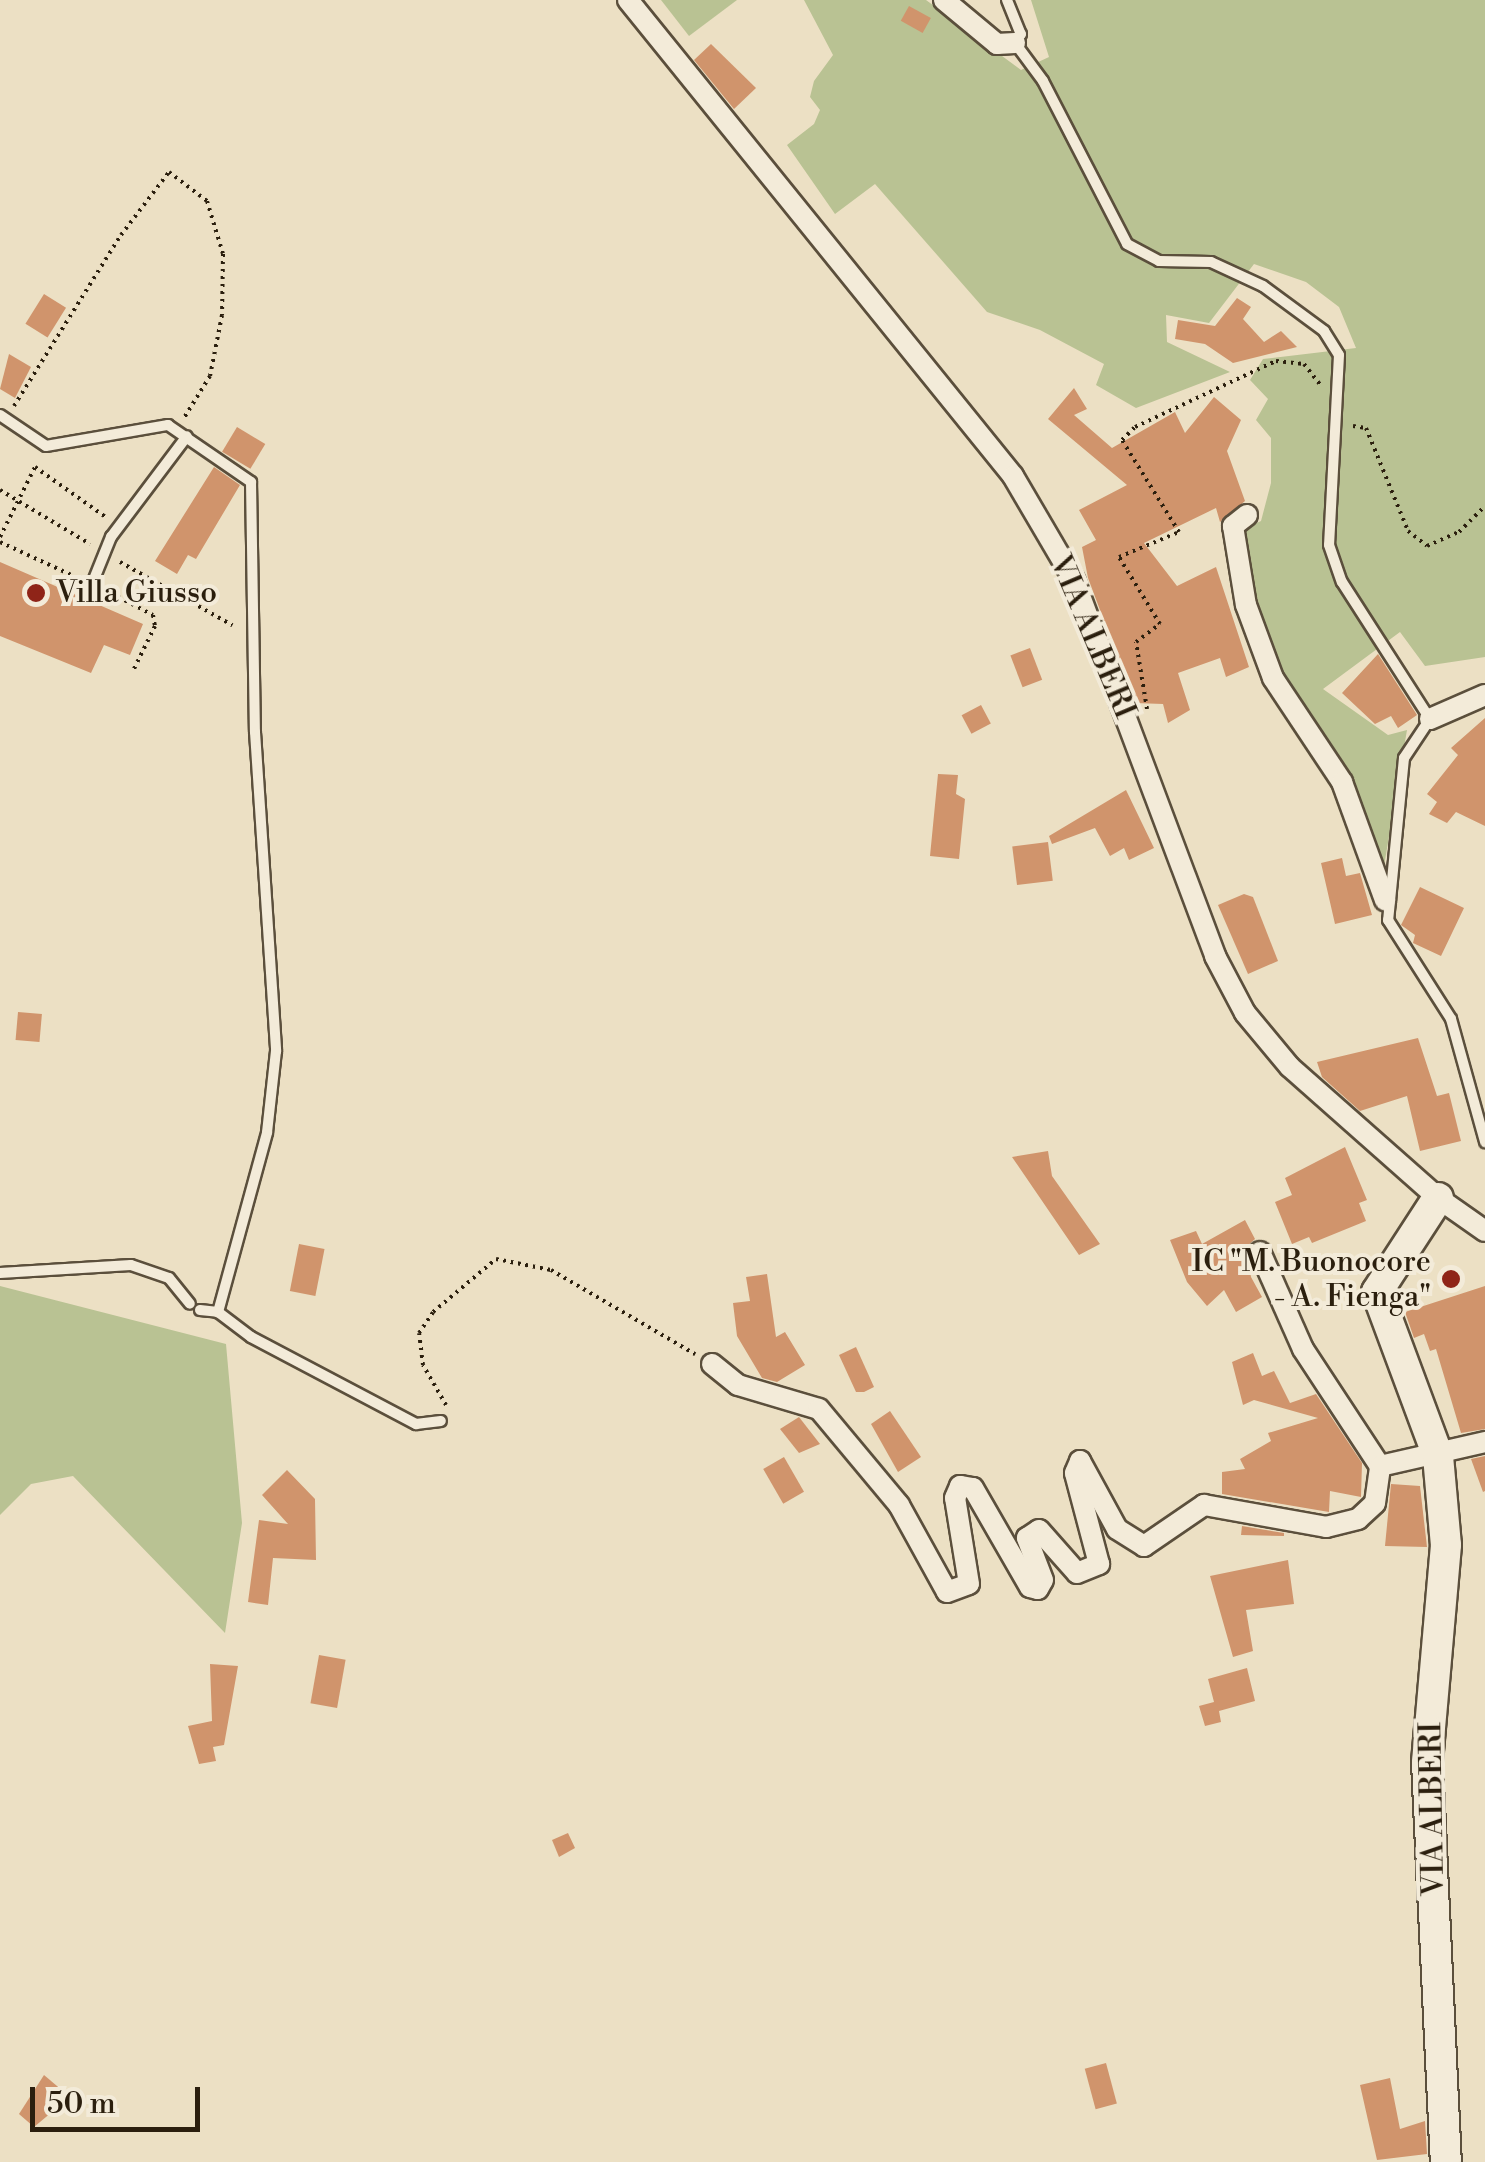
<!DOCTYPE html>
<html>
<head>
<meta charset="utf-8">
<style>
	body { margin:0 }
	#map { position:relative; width:1485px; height:2162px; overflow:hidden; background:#ece0c4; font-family:"Libre Bodoni",serif }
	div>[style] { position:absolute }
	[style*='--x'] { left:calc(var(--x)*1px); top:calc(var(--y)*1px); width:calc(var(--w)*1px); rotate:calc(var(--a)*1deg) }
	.green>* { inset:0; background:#b9c293 }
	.building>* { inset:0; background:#d0946c; transform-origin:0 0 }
	.path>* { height:4px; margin-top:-2px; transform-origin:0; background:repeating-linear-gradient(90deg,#2b1f0e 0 2.5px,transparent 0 7.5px) }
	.roads { filter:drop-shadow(2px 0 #5b4f3c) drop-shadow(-2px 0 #5b4f3c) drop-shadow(0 2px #5b4f3c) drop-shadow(0 -2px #5b4f3c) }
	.lane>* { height:10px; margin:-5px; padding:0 5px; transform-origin:5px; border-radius:5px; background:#f3ebd9 }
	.street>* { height:20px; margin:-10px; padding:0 10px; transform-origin:10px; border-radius:10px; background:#f3ebd9 }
	.secondary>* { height:30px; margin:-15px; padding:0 15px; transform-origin:15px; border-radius:15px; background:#f3ebd9 }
	.dots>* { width:28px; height:28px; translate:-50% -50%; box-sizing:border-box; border:5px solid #f3ebd9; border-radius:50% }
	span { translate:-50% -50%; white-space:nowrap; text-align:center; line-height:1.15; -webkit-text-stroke:8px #f3ebd9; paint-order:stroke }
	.poi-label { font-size:30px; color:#2b1f0e }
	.left { translate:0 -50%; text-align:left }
	.right { translate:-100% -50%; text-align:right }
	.street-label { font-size:30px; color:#2b1f0e }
	.scale { position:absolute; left:30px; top:2087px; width:170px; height:45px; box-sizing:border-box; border:5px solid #2b1f0e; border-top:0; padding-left:12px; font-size:30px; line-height:35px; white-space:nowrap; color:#2b1f0e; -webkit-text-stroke:8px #f3ebd9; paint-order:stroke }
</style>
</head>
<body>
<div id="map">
	<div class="green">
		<i style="clip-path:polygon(661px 0,737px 0,689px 36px)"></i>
		<i style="clip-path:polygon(804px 0,926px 0,1021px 70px,1049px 57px,1031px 0,1485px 0,1485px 657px,1425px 666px,1400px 632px,1323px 689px,1388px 735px,1407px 730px,1382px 878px,1344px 766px,1278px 676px,1239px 531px,1261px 521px,1271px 483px,1271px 438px,1256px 420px,1268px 399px,1250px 380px,1263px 359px,1356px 348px,1339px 307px,1306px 282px,1254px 264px,1209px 323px,1166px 315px,1167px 342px,1230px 372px,1136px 408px,1096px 385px,1104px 364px,1040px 330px,987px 312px,875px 184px,835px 214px,787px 145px,814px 124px,820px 110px,810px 97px,814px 81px,833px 55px)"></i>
		<i style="clip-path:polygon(0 1286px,226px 1344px,242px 1523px,225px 1633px,73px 1476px,31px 1484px,0 1515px)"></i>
	</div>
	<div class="building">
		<i style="left:909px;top:6px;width:25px;height:17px;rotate:29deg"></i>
		<i style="clip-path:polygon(711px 44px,756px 88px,734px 109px,694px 60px)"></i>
		<i style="left:44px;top:294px;width:26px;height:35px;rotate:32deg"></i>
		<i style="clip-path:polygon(1237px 298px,1251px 307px,1243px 319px,1264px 342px,1281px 331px,1297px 347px,1233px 363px,1205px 344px,1175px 339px,1178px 320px,1215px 326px)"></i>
		<i style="clip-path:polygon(9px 354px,31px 367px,15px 398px,0 389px)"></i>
		<i style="clip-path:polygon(1074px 388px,1087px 409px,1074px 415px,1112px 448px,1175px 412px,1185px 433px,1214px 397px,1241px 420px,1227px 451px,1245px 501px,1220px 522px,1216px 508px,1144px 543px,1177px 586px,1216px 567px,1249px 667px,1226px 677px,1220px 658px,1178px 673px,1190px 710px,1168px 723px,1163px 704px,1135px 703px,1088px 578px,1082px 547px,1096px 540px,1079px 510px,1127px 485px,1048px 419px)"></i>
		<i style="left:237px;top:427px;width:33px;height:29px;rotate:31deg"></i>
		<i style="clip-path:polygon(214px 467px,240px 485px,196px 559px,188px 555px,177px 574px,155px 561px)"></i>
		<i style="clip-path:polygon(0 562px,143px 624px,130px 655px,104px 645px,91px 673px,0 636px)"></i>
		<i style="left:1030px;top:648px;width:34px;height:21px;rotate:69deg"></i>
		<i style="clip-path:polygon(1378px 654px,1417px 715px,1398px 728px,1391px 716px,1375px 724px,1342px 693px)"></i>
		<i style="left:981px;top:705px;width:21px;height:22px;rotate:62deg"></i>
		<i style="clip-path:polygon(1485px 718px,1485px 826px,1456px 812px,1447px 823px,1429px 814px,1437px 802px,1427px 794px,1458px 755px,1451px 748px)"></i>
		<i style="clip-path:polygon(938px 774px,958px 775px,956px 794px,965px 799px,959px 859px,930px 856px)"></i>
		<i style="clip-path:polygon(1126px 790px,1154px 848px,1129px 860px,1124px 848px,1110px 856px,1095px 828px,1052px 844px,1049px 836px)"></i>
		<i style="left:1048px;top:842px;width:39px;height:36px;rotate:83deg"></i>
		<i style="clip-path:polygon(1342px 858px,1346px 876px,1360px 873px,1372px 915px,1335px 924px,1321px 863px)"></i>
		<i style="clip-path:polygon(1420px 887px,1464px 908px,1441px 956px,1413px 943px,1415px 935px,1401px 925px)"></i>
		<i style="clip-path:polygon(1244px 894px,1253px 897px,1278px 961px,1248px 974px,1218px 905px)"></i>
		<i style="left:18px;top:1012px;width:24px;height:28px;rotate:5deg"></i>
		<i style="clip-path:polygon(1418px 1038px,1437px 1096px,1449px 1093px,1461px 1141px,1420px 1151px,1407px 1096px,1360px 1111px,1322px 1077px,1317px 1062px)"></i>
		<i style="clip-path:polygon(1345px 1147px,1367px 1200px,1359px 1203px,1366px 1221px,1312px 1243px,1309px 1237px,1292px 1244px,1275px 1202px,1292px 1195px,1285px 1178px)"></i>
		<i style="clip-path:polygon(1048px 1151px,1052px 1176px,1100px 1244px,1079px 1255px,1012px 1157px)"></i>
		<i style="clip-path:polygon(1245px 1220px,1255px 1239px,1246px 1247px,1251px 1277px,1262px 1297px,1236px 1312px,1224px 1290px,1207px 1306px,1187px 1282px,1170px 1240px,1196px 1231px,1202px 1244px)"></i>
		<i style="left:299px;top:1244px;width:26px;height:48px;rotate:11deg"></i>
		<i style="clip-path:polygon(767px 1274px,776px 1337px,785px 1332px,805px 1365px,777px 1382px,762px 1378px,737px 1336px,733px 1303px,750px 1301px,746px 1277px)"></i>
		<i style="clip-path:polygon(1485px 1286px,1485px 1429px,1461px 1433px,1436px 1349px,1430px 1351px,1424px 1334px,1414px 1338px,1405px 1312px)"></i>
		<i style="clip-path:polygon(856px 1347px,874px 1387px,864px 1392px,856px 1392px,839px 1355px)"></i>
		<i style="clip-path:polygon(1253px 1353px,1262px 1376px,1274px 1371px,1290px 1403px,1316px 1394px,1362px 1463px,1361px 1497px,1330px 1491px,1329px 1512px,1222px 1494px,1222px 1472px,1245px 1469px,1240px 1459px,1271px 1441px,1268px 1433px,1318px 1418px,1254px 1400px,1243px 1405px,1232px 1362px)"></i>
		<i style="clip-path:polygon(890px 1411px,921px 1457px,898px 1472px,871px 1424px)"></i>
		<i style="clip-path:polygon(799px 1417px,820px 1444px,799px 1453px,780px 1429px)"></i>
		<i style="clip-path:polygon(1485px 1456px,1485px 1491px,1483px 1492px,1471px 1459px)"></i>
		<i style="left:784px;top:1457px;width:40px;height:24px;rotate:60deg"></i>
		<i style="clip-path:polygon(287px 1470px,315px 1499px,316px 1560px,273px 1558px,268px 1605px,248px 1602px,259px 1520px,288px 1524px,262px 1495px)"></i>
		<i style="clip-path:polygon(1391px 1484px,1420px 1486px,1427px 1547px,1385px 1546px)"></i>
		<i style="clip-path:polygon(1242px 1526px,1284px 1533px,1284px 1536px,1241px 1535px)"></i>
		<i style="clip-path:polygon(1288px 1560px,1294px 1604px,1246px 1610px,1253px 1651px,1233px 1657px,1210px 1576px)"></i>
		<i style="left:319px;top:1655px;width:27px;height:49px;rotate:10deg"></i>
		<i style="clip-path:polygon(210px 1664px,238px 1666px,224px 1745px,213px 1747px,216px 1761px,199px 1764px,188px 1726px,212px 1721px)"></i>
		<i style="clip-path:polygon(1247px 1668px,1255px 1701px,1219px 1711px,1221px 1722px,1205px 1726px,1199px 1706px,1214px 1702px,1208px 1679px)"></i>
		<i style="clip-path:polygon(568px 1833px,575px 1848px,559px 1857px,552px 1840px)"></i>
		<i style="left:1106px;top:2063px;width:42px;height:22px;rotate:75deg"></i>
		<i style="clip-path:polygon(44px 2075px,70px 2097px,34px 2127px,19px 2114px)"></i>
		<i style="clip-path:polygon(1390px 2078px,1400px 2129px,1425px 2121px,1427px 2154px,1377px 2160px,1360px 2085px)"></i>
	</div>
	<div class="path">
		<i style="--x:14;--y:406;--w:202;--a:-58"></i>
		<i style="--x:121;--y:235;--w:79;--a:-52.7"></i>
		<i style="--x:169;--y:172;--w:48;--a:37.3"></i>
		<i style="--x:207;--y:201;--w:55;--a:73.2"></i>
		<i style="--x:223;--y:254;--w:61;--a:90.9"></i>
		<i style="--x:222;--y:315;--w:62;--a:101.1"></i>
		<i style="--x:210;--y:376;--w:49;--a:121.8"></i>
		<i style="--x:1353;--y:426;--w:13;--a:9"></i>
		<i style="--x:1366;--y:428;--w:111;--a:67.8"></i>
		<i style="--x:1408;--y:531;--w:24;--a:38"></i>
		<i style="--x:1427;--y:546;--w:35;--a:-24"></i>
		<i style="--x:1459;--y:532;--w:37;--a:-45"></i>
		<i style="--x:35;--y:467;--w:88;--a:35.3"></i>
		<i style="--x:0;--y:490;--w:105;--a:31"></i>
		<i style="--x:0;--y:537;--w:80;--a:-63.4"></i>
		<i style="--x:0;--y:542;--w:86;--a:24.8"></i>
		<i style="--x:120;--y:562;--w:129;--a:29.4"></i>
		<i style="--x:105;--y:590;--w:54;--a:27.5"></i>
		<i style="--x:153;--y:615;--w:11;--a:80"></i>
		<i style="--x:155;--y:626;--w:50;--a:116.1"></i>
		<i style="--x:1147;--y:709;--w:68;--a:-99.3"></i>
		<i style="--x:1136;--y:642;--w:30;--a:-37"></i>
		<i style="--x:1160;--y:624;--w:79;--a:-121.5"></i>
		<i style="--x:1119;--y:557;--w:65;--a:-22.6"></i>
		<i style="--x:1179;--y:532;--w:108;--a:-121.8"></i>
		<i style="--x:1122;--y:440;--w:18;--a:-45"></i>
		<i style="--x:1135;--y:427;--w:156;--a:-25.1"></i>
		<i style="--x:1276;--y:361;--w:28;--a:6"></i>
		<i style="--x:1304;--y:364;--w:28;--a:52"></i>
		<i style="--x:446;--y:1405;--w:46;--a:-119.9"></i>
		<i style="--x:423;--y:1365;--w:32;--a:-97"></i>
		<i style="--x:419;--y:1333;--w:25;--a:-56"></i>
		<i style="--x:433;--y:1312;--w:82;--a:-40.1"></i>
		<i style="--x:496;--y:1259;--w:56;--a:11.3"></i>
		<i style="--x:551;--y:1270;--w:167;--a:30.3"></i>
	</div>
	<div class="roads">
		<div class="lane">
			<i style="--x:1007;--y:0;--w:37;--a:68"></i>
			<i style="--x:1021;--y:34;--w:11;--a:124"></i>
			<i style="--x:1015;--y:43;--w:47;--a:53.6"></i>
			<i style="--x:1043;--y:81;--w:183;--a:62.7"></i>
			<i style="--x:1127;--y:244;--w:36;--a:28"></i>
			<i style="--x:1159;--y:261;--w:52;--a:1.1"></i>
			<i style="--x:1211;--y:262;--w:57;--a:24.8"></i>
			<i style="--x:1263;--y:286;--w:76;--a:36.4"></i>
			<i style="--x:1324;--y:331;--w:28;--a:58"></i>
			<i style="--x:1339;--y:355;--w:190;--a:93"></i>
			<i style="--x:1329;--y:545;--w:39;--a:71"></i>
			<i style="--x:1342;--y:582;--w:163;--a:57.3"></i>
			<i style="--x:1430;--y:719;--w:47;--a:123.7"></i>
			<i style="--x:1404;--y:758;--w:163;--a:95.6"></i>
			<i style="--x:1388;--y:920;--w:117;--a:57.5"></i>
			<i style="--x:1451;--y:1019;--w:128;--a:74.5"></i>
			<i style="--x:0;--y:415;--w:55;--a:34"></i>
			<i style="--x:46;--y:446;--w:124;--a:-9.8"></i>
			<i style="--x:168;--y:425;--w:101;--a:34.5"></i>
			<i style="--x:251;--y:482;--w:250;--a:89.1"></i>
			<i style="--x:255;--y:732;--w:320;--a:86.2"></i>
			<i style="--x:276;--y:1051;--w:82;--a:96.3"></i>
			<i style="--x:267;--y:1133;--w:186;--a:105.3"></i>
			<i style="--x:92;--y:584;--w:51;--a:-68"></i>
			<i style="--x:111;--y:537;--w:126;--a:-53"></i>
			<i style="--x:0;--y:1273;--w:131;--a:-3.5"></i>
			<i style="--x:131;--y:1265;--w:40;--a:18.9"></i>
			<i style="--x:169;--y:1278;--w:33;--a:51"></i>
			<i style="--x:200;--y:1310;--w:18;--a:6"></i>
			<i style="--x:218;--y:1312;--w:41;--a:37.1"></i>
			<i style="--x:251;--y:1337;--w:187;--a:27.8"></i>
			<i style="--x:416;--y:1424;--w:25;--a:-7"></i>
		</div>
		<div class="street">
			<i style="--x:628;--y:0;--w:612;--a:51.03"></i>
			<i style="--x:1013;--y:476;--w:121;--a:59.6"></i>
			<i style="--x:1074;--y:580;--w:402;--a:69.4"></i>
			<i style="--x:1215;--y:956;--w:64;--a:62.2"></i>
			<i style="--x:1245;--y:1013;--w:70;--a:50.2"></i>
			<i style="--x:1290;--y:1067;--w:198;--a:41.5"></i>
			<i style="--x:1438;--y:1198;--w:57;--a:35.1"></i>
			<i style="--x:944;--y:0;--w:69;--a:39.7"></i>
			<i style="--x:997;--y:44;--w:18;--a:-3"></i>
			<i style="--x:1247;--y:515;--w:18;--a:142"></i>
			<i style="--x:1233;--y:526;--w:80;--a:80.7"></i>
			<i style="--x:1246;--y:605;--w:78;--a:69.7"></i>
			<i style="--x:1273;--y:678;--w:125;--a:56.4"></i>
			<i style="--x:1342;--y:782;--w:126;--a:70"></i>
			<i style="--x:1430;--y:719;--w:60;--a:-23.6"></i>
			<i style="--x:1260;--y:1252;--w:106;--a:66.1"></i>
			<i style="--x:1303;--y:1349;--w:140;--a:56.7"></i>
			<i style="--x:1380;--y:1466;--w:108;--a:-12.9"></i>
			<i style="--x:712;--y:1364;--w:33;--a:39"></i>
			<i style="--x:738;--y:1385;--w:84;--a:16.5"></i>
			<i style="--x:819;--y:1409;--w:125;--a:50.2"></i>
			<i style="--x:899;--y:1505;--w:99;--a:61.1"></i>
			<i style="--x:947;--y:1592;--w:23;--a:-20"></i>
			<i style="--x:969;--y:1584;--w:87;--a:-99.2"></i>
			<i style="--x:955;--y:1498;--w:13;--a:-67"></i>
			<i style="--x:960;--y:1486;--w:13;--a:9"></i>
			<i style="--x:973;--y:1488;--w:114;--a:60.1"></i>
			<i style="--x:1030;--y:1587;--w:8;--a:14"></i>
			<i style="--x:1038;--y:1589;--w:10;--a:-61"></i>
			<i style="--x:1043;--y:1580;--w:45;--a:-110.9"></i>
			<i style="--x:1027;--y:1538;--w:14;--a:-34"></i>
			<i style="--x:1039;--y:1530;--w:57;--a:48.5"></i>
			<i style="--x:1077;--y:1573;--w:24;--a:-22"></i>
			<i style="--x:1099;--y:1564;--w:94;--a:-104.8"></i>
			<i style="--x:1075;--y:1473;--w:13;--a:-67"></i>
			<i style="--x:1080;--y:1461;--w:77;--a:61.4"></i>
			<i style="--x:1117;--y:1529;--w:32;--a:32"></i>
			<i style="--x:1144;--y:1546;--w:73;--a:-34.3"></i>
			<i style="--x:1204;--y:1505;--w:124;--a:10.2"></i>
			<i style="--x:1326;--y:1527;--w:33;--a:-14"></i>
			<i style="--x:1358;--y:1519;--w:23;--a:-43"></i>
			<i style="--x:1375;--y:1503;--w:37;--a:-82"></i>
		</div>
		<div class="secondary">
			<i style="--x:1438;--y:1198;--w:112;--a:123"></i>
			<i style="--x:1377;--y:1292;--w:175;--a:69.6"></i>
			<i style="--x:1438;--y:1456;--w:89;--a:84.9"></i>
			<i style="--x:1446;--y:1545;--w:218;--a:95"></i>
			<i style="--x:1427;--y:1762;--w:400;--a:87.3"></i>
		</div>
	</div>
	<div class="dots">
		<i style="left:36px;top:593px;background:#8f2418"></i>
		<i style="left:1451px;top:1279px;background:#8f2418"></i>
	</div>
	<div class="poi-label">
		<span class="left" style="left:56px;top:593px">Villa Giusso</span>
		<span class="right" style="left:1431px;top:1279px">IC "M. Buonocore<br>- A. Fienga"</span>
	</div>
	<div class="street-label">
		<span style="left:1092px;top:637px;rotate:67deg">VIA ALBERI</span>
		<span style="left:1433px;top:1809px;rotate:-91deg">VIA ALBERI</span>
	</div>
	<div class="scale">50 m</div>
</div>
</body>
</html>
